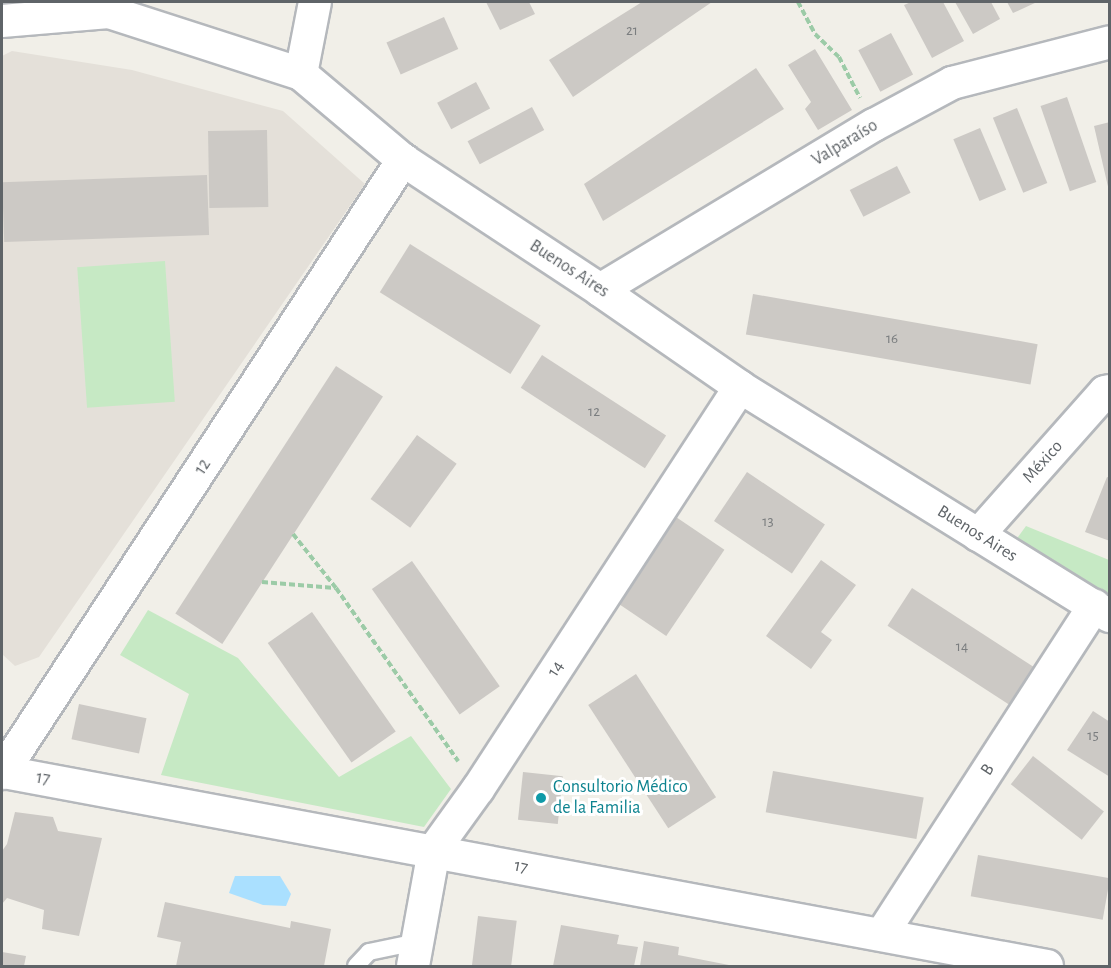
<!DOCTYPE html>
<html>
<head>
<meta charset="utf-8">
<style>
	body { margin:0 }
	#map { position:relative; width:1111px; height:968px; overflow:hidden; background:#f1efe8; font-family:"Alegreya Sans",sans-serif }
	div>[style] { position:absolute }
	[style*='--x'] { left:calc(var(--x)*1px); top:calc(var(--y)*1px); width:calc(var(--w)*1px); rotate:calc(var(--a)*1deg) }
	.education>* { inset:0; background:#e4e0d9 }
	.green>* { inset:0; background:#c6e9c4; transform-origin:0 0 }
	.water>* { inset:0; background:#aae0ff }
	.building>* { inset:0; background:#ccc9c5; transform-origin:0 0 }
	.path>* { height:4px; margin-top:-2px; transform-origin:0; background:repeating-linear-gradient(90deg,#9ccba7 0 6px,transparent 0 9px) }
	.roads { filter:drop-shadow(2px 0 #b5b8bc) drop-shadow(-2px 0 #b5b8bc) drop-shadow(0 2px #b5b8bc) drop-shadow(0 -2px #b5b8bc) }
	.lane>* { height:16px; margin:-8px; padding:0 8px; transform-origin:8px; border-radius:8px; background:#fff }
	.street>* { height:32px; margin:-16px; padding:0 16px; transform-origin:16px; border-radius:16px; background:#fff }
	.dots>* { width:16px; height:16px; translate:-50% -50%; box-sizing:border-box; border:3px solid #fff; border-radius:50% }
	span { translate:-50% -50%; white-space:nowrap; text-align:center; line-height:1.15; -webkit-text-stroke:6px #fff; paint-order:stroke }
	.number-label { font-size:15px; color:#7a7d7f }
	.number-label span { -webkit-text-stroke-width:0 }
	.street-label { font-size:18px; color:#5f6468 }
	.culture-label { font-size:18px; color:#0d838f }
	.left { translate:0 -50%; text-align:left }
	.frame { position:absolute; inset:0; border:3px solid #5f6468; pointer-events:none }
</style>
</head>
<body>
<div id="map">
	<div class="education">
		<i style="clip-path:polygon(12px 51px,132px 70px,283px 111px,365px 184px,39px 657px,15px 666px,2px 654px,2px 56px)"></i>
	</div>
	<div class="green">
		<i style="left:165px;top:261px;width:141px;height:88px;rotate:86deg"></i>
		<i style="clip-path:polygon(1026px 526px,1109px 560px,1109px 598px,1015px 541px)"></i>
		<i style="clip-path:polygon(148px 610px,238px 658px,339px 777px,411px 736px,451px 789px,424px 827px,161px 775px,189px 694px,120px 655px)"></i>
	</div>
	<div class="water">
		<i style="clip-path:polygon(235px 876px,280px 876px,291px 894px,286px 906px,263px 905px,229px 893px)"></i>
	</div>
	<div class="building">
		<i style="clip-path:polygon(486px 2px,529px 2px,535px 14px,500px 30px)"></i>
		<i style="clip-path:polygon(642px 2px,712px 2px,573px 97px,549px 60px)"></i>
		<i style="clip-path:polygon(911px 2px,943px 2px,964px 41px,932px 58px,904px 5px)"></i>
		<i style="clip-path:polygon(955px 2px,991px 2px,1000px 19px,973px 34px)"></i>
		<i style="clip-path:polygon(1007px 2px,1037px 2px,1013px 13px)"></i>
		<i style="left:444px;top:17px;width:35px;height:63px;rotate:66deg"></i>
		<i style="left:891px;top:33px;width:47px;height:37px;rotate:62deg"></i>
		<i style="clip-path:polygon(815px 49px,852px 110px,818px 130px,805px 109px,811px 102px,788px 65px)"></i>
		<i style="clip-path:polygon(756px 68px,784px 109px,603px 221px,584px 184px)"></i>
		<i style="left:476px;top:82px;width:30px;height:44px;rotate:62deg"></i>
		<i style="left:1067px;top:97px;width:90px;height:28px;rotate:71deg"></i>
		<i style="left:532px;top:107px;width:26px;height:73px;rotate:62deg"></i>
		<i style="left:1017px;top:108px;width:81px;height:26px;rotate:68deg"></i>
		<i style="clip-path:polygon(1110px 122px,1110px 191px,1109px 191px,1094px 126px)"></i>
		<i style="left:980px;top:128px;width:67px;height:29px;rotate:67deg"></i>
		<i style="left:267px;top:130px;width:77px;height:59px;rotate:89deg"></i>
		<i style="left:897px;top:166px;width:30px;height:53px;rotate:63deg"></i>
		<i style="left:207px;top:175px;width:60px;height:205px;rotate:88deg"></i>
		<i style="left:410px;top:244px;width:154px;height:57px;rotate:32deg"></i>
		<i style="left:753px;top:294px;width:289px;height:41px;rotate:10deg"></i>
		<i style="left:542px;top:355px;width:148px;height:39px;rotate:33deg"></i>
		<i style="left:336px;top:366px;width:56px;height:295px;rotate:33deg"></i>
		<i style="left:417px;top:435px;width:49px;height:79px;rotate:36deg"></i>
		<i style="left:747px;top:472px;width:94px;height:59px;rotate:34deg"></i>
		<i style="clip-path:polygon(1107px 477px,1110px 478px,1110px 541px,1085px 532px)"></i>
		<i style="left:673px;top:515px;width:62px;height:104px;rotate:34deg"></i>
		<i style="clip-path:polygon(821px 560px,856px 585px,821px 632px,832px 640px,811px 669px,766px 636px)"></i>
		<i style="left:412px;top:561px;width:153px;height:49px;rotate:55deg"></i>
		<i style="left:912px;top:588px;width:148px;height:45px;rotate:33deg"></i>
		<i style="left:312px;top:612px;width:146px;height:54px;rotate:55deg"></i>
		<i style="left:636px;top:674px;width:147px;height:57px;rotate:57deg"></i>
		<i style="left:79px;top:704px;width:69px;height:36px;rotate:12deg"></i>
		<i style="clip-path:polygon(1093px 711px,1110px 722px,1110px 777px,1067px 750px)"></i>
		<i style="left:1033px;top:756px;width:90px;height:36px;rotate:38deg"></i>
		<i style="left:773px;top:771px;width:153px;height:42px;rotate:10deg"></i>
		<i style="left:523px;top:772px;width:40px;height:48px;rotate:6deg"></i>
		<i style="clip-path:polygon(15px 812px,53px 817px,58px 831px,102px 838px,79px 936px,42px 929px,44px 910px,7px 898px,2px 904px,2px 851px,7px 844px)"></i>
		<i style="left:978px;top:855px;width:134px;height:42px;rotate:10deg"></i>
		<i style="clip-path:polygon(165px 902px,290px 928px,291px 921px,331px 929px,324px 966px,176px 966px,181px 942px,157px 937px)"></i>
		<i style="left:478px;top:916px;width:39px;height:50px;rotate:7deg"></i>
		<i style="clip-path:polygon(561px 925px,619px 935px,617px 944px,638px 947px,634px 966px,553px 966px)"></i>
		<i style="clip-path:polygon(644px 941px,679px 947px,678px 955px,734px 966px,640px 966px)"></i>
		<i style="clip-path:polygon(2px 952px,26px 956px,24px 966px,2px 966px)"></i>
	</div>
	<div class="path">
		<i style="--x:798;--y:2;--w:36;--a:62"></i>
		<i style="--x:815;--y:34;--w:33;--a:44"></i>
		<i style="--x:839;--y:57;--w:46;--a:62.9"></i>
		<i style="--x:293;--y:534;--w:69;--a:51.5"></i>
		<i style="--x:336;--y:588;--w:212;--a:54.8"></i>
		<i style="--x:262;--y:582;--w:73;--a:4.7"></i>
	</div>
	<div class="roads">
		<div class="lane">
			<i style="--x:356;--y:966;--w:19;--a:-47"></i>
			<i style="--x:369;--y:952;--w:49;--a:-11.8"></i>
		</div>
		<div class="street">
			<i style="--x:2;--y:21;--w:107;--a:-4.8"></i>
			<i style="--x:109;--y:12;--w:202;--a:17.9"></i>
			<i style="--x:301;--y:74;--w:133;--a:40.1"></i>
			<i style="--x:403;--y:160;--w:236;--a:33.4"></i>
			<i style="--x:600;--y:290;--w:170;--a:34.7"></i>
			<i style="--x:740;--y:387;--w:435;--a:31.8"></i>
			<i style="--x:301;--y:74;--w:73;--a:-79"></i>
			<i style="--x:600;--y:290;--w:320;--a:-31.1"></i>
			<i style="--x:874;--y:125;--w:89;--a:-28.3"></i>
			<i style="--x:952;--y:83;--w:163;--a:-14.5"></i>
			<i style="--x:978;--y:535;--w:191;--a:-48.4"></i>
			<i style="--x:1105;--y:392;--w:5;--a:-11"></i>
			<i style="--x:2;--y:762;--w:10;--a:79"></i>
			<i style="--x:4;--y:772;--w:1061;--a:10.54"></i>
			<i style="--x:2;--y:773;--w:733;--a:-56.81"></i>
			<i style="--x:882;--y:934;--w:391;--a:-57.1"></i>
			<i style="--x:413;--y:966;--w:118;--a:-79.7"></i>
			<i style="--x:434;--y:850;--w:75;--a:-54.2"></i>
			<i style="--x:478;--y:789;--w:480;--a:-56.9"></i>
		</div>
	</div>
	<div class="dots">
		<i style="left:541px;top:798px;background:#0f9aa8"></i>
	</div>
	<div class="number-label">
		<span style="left:632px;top:31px">21</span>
		<span style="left:892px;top:339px">16</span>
		<span style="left:594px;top:412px">12</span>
		<span style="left:768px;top:522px">13</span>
		<span style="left:962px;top:647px">14</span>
		<span style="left:1093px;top:736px">15</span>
	</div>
	<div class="street-label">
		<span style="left:845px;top:143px;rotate:-31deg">Valparaíso</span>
		<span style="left:569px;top:269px;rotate:33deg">Buenos Aires</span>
		<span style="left:1043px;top:462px;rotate:-48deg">México</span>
		<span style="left:203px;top:467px;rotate:-57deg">12</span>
		<span style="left:977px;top:534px;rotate:32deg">Buenos Aires</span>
		<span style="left:556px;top:669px;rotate:-57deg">14</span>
		<span style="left:988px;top:770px;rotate:-57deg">B</span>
		<span style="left:43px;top:779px;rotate:10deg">17</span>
		<span style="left:521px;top:867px;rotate:11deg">17</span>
	</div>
	<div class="culture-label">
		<span class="left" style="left:553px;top:798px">Consultorio Médico<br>de la Familia</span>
	</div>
	<div class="frame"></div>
</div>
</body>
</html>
